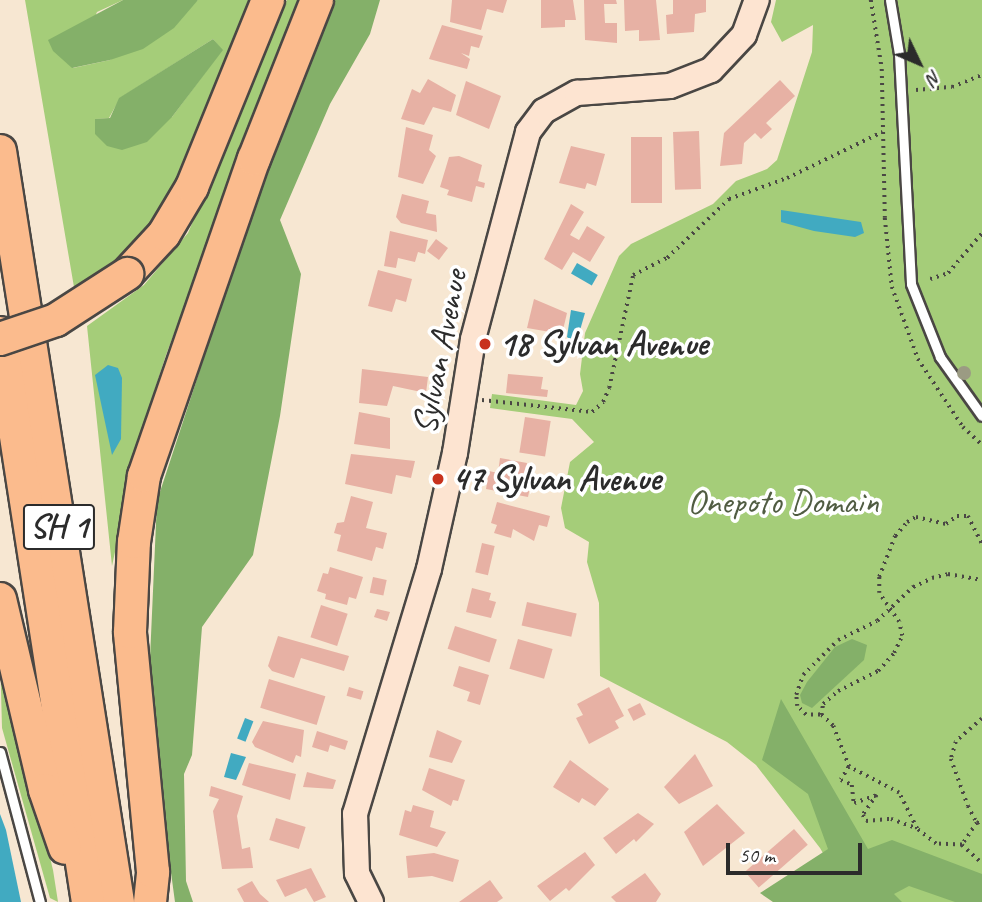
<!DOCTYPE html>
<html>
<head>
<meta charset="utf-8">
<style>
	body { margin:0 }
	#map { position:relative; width:982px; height:902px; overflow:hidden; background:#f7e7d2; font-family:Caveat,sans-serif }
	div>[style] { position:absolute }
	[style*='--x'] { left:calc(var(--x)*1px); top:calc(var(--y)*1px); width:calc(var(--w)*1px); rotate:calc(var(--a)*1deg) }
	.green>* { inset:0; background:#a5cd79 }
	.forest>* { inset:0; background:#84b069 }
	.water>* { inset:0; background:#41aac1; transform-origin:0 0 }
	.building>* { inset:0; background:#e7b1a4; transform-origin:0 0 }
	.path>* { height:3.5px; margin-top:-1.75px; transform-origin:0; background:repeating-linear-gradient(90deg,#4a4744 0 2px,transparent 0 7px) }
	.roads { filter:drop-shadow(2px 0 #4a4744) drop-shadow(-2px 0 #4a4744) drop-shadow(0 2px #4a4744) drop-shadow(0 -2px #4a4744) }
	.lane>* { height:9px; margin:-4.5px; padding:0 4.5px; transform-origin:4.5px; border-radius:4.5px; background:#fff }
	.secondary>* { height:24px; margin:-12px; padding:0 12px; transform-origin:12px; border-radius:12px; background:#fde4d1 }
	.highway>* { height:32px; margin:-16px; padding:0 16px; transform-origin:16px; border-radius:16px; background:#fbbb8d }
	.bridges { filter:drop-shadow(2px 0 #4a4744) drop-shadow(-2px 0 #4a4744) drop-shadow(0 2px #4a4744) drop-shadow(0 -2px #4a4744) }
	.highway-bridge>* { height:32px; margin:-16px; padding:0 16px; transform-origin:16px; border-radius:16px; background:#fbbb8d }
	.trees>* { width:14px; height:14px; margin:-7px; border-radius:50%; background:#9b9b83 }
	.dots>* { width:19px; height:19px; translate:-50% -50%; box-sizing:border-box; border:4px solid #fff; border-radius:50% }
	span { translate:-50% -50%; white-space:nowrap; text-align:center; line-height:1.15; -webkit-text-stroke:7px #fff; paint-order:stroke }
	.shield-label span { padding:2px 5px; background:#fff; border:2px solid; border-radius:5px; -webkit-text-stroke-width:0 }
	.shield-label { font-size:33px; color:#2b2b2b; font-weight:700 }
	.poi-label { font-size:35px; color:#2b2b2b; font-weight:700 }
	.left { translate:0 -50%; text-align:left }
	.street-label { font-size:35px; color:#2b2b2b }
	.park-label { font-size:35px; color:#505c42 }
	.north { position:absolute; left:884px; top:28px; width:70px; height:70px; -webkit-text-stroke:5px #fff; paint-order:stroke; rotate:134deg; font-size:19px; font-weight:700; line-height:28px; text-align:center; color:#2b2b2b }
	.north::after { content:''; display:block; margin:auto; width:24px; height:32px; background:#2b2b2b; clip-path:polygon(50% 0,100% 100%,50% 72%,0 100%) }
	.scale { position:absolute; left:726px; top:843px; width:136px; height:32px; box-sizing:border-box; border:4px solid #2b2b2b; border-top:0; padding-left:9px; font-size:21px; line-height:24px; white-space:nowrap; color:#2b2b2b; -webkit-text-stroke:5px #fff; paint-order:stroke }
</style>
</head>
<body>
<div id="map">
	<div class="green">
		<i style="clip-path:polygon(evenodd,25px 0,123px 0,97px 12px,73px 68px,110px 60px,198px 0,252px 0,168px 202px,119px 263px,75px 293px,25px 0,213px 39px,222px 50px,172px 117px,95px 119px,109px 118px,120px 98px,213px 39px)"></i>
		<i style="clip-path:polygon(287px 0,300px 0,166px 355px,140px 435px,112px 566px,87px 326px,144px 285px,188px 233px)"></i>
		<i style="clip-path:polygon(776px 0,982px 0,982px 902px,852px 902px,820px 848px,756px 765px,727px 742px,600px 676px,599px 603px,587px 562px,589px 542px,565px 528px,561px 508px,570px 462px,594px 442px,572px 419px,490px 408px,492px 394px,576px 405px,583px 391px,580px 374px,585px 333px,619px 256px,631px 244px,713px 204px,736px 181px,767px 169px,777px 160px,812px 52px,813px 25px,782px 42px,771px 22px)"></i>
		<i style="clip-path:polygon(0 652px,53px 870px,58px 902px,50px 898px,2px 728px)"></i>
	</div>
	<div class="forest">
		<i style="clip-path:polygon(123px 0,198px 0,174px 28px,143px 49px,110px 60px,72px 68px,53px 51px,48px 40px)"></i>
		<i style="clip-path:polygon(328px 0,380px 0,370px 34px,330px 104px,280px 220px,301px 274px,280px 416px,253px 555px,202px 627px,192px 755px,184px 774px,186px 881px,193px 902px,175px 902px,148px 703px,157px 501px,292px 89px)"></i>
		<i style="clip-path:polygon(213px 39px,223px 50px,172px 117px,147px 142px,122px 150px,107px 146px,95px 134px,95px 119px,110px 118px,119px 98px)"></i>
		<i style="clip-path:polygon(852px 639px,867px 645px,864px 660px,812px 708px,802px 703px,800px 695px,807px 682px,835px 647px)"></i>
		<i style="clip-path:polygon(781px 699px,868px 849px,892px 840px,982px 874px,982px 902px,955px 902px,909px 886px,894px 894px,902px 902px,773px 902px,760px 893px,828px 849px,808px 794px,762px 760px)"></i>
	</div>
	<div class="water">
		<i style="clip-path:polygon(781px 210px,861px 222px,864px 233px,855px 237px,814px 231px,781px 222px)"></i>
		<i style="left:577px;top:263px;width:24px;height:12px;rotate:30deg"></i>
		<i style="clip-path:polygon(571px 310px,585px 313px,576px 344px,567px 337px)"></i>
		<i style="clip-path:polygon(108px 365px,118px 368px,122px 378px,121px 439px,112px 455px,95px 375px)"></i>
		<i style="left:245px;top:718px;width:9px;height:22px;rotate:21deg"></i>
		<i style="clip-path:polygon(231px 753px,246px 757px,236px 780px,224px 777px)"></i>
		<i style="clip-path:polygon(0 814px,6px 830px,21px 902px,0 902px)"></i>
	</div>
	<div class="building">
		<i style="clip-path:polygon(452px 0,507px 0,503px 13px,487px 9px,481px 30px,450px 22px)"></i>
		<i style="clip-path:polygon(541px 0,573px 0,576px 20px,565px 20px,565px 27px,541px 28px)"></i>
		<i style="clip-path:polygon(584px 0,616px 0,617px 4px,604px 4px,605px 23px,617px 23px,617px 43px,585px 40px)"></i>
		<i style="clip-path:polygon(624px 0,656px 0,660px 40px,639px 41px,639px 30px,625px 31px)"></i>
		<i style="clip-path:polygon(673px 0,706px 0,706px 12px,695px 14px,694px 32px,667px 34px,666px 15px,673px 14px)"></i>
		<i style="clip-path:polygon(442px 25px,483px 36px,479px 48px,471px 46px,469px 56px,461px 53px,470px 59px,467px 69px,429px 59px)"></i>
		<i style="clip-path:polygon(428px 79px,456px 95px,451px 112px,433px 107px,424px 125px,401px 119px,412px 89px,420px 93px)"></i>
		<i style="clip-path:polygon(780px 80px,795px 96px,766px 123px,772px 129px,761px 139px,755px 133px,744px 143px,742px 164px,720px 166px,724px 133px)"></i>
		<i style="clip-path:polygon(466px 81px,501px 96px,489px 129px,456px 115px)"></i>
		<i style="clip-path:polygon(406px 127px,433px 135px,429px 150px,436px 156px,423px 184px,398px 177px)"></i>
		<i style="left:699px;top:131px;width:58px;height:26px;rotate:88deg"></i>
		<i style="left:631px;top:137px;width:31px;height:66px"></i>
		<i style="clip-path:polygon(571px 146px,605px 154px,596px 186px,587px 183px,585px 189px,559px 183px)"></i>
		<i style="clip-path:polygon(459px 156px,482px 165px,478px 181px,485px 183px,484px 188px,476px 186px,472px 202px,447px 195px,449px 190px,440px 187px,449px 157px)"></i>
		<i style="clip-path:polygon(402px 194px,429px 201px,426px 213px,436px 215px,437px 232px,401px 223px,396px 217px)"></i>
		<i style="clip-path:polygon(571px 204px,584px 212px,570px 235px,579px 240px,587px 226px,605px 237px,590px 262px,573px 252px,562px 270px,544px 259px)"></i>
		<i style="clip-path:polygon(390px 231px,428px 240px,425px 254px,418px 252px,415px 262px,398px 258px,396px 268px,384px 266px)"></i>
		<i style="left:436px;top:239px;width:15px;height:15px;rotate:37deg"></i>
		<i style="clip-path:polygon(378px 270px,412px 279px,406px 302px,396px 299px,392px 312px,368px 306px)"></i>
		<i style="clip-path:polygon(534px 299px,567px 313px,562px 334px,527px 328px)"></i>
		<i style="clip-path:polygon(362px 369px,428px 377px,426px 393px,393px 386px,387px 406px,359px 403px)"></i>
		<i style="clip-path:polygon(508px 374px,543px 377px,541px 389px,548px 390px,547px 397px,506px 393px)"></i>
		<i style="clip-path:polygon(359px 412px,390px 418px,390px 449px,354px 444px)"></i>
		<i style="left:525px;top:417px;width:26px;height:36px;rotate:9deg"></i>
		<i style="clip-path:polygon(351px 454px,415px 461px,411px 478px,396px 475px,392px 494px,345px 484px)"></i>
		<i style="clip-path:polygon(500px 458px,527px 463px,526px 472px,533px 473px,528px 497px,486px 489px,489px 471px,498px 473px)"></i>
		<i style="clip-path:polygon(351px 496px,373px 502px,366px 528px,387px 533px,383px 549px,376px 547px,372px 561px,337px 551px,341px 535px,334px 533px,337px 523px,344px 522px)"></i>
		<i style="clip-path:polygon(497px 502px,550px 516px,547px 527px,539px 525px,534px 541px,513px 529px,511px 538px,494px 533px,497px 525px,491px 523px)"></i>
		<i style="left:482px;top:543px;width:13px;height:30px;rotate:13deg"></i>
		<i style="clip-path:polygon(330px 567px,363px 577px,356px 599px,349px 597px,347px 605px,325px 599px,326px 594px,317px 591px,323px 573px,328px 574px)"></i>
		<i style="left:373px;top:577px;width:14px;height:16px;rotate:12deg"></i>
		<i style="clip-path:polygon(472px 588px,491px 593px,489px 600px,496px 602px,491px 618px,466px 612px)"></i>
		<i style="left:527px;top:602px;width:51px;height:24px;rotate:13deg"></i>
		<i style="left:321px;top:605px;width:28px;height:34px;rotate:18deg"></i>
		<i style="clip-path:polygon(377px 609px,390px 612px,387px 621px,374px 617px)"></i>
		<i style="left:455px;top:626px;width:44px;height:24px;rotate:18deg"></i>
		<i style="clip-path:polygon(278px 636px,349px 656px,344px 671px,301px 658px,294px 678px,272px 671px,268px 666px)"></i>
		<i style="left:518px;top:639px;width:36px;height:31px;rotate:16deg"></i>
		<i style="clip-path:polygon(459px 666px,489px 675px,480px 705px,467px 701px,470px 692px,453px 686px)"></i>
		<i style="left:269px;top:679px;width:59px;height:30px;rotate:17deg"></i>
		<i style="left:349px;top:687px;width:15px;height:9px;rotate:16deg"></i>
		<i style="clip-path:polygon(609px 687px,624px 716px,615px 721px,619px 728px,589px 744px,576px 718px,583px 715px,577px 704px)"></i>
		<i style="left:640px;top:703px;width:13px;height:14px;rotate:63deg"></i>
		<i style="clip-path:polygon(263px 721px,304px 730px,301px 757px,296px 755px,293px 763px,255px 747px,252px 742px)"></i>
		<i style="clip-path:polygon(437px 730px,462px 741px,452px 763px,429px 757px)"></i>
		<i style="clip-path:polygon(317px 731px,348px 741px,345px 750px,330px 745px,328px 752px,312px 747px)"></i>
		<i style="clip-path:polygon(695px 754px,713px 786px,679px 804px,664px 787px)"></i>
		<i style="clip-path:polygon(570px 760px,609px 789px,595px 806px,582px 798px,579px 803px,553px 787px)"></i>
		<i style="clip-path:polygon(249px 763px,296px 774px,290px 800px,242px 785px)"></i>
		<i style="clip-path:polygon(429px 768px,465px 780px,458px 801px,453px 800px,451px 806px,422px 790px)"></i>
		<i style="clip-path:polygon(307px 772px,336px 780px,333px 789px,303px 787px)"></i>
		<i style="clip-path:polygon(211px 786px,243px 796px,237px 816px,242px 849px,250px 847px,253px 868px,222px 869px,213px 811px,219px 799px,209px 796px)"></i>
		<i style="clip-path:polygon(717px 804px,745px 833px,703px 866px,684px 832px)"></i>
		<i style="clip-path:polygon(413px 805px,434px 811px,430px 827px,446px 832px,437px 847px,399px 835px,405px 810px,411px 812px)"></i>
		<i style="clip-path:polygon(638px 813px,654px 824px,636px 842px,634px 839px,616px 854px,603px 838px)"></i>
		<i style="left:276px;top:818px;width:31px;height:23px;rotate:17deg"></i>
		<i style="left:794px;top:829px;width:21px;height:65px;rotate:49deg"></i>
		<i style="clip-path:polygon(585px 852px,595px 865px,569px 891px,566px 888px,550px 901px,537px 886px)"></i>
		<i style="clip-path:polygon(434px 853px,459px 860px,453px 882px,432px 876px,408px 878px,406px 856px)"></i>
		<i style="clip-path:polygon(311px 868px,326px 897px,314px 902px,306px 888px,285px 897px,276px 880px)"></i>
		<i style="clip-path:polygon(645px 873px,661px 894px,656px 902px,616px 902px,611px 897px)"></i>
		<i style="clip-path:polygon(490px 880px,503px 898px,497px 902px,459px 902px)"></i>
		<i style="clip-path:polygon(252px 881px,260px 894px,269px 902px,244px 902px,237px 889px)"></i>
	</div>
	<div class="path">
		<i style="--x:871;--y:0;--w:70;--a:80.9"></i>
		<i style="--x:882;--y:69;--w:149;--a:88.8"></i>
		<i style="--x:885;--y:218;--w:69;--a:84.2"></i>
		<i style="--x:892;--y:287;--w:77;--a:70.1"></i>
		<i style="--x:918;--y:359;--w:82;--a:56.5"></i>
		<i style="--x:963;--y:427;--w:26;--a:43"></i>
		<i style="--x:916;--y:90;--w:36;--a:-5"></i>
		<i style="--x:952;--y:87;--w:32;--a:-22"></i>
		<i style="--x:930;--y:279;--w:19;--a:-18"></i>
		<i style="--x:948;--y:273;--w:52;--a:-49.6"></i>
		<i style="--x:482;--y:400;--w:111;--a:6.2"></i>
		<i style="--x:592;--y:412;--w:15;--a:-42"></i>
		<i style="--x:603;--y:402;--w:15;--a:-67"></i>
		<i style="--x:609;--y:388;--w:116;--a:-78"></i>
		<i style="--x:633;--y:275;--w:38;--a:-27"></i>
		<i style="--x:667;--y:258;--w:86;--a:-43.6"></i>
		<i style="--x:729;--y:199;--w:62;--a:-19.9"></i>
		<i style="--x:787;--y:178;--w:106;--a:-25.8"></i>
		<i style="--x:820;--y:715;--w:14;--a:180"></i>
		<i style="--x:806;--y:715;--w:13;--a:-135"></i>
		<i style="--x:797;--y:706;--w:11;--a:-95"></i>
		<i style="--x:796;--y:695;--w:21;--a:-71"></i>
		<i style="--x:803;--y:675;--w:49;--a:-45"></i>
		<i style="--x:838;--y:640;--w:43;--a:-26"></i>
		<i style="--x:877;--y:621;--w:50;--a:-43.4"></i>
		<i style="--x:913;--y:587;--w:21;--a:-25"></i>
		<i style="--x:932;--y:578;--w:16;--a:-14"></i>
		<i style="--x:948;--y:574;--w:35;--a:10"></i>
		<i style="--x:982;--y:719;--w:35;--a:139"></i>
		<i style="--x:956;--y:742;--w:18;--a:106"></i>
		<i style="--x:951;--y:759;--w:50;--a:70.1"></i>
		<i style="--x:968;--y:806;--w:19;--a:62"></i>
		<i style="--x:977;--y:823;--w:6;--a:-31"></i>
		<i style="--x:849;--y:767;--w:15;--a:122"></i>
		<i style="--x:841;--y:780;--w:12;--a:24"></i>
		<i style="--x:852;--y:785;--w:18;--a:84"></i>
		<i style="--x:854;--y:803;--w:24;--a:-19"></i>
		<i style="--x:877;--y:795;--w:24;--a:125"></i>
		<i style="--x:863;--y:815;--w:7;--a:63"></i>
		<i style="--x:866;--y:821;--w:25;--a:-5"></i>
		<i style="--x:891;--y:819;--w:27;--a:20"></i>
		<i style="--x:977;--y:823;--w:27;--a:124"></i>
		<i style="--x:962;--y:845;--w:26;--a:-178"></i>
		<i style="--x:936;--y:844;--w:24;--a:-142"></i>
		<i style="--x:917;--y:829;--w:40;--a:-116.6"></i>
		<i style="--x:899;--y:793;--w:56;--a:-152.5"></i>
		<i style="--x:849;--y:767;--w:44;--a:-111.3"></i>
		<i style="--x:833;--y:726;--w:16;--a:-137"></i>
		<i style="--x:821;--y:715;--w:11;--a:-80"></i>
		<i style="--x:823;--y:704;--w:20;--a:-41"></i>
		<i style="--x:838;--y:691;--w:45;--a:-26.6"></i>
		<i style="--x:878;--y:671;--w:24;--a:-48"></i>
		<i style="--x:894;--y:653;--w:19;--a:-65"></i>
		<i style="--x:902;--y:636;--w:14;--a:-102"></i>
		<i style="--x:899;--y:622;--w:35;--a:-125"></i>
		<i style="--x:879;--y:593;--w:16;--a:-90"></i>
		<i style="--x:879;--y:577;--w:44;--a:-68.7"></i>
		<i style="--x:895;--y:536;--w:18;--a:-49"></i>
		<i style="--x:907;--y:522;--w:10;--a:-29"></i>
		<i style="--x:916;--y:517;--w:31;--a:13"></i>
		<i style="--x:946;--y:524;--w:14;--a:-36"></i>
		<i style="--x:957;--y:516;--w:11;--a:0"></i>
		<i style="--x:968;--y:516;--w:31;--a:63"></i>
		<i style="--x:962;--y:845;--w:27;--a:42"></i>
	</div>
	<div class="roads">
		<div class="lane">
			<i style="--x:890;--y:0;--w:55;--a:80.5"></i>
			<i style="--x:899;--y:54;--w:230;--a:87"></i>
			<i style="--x:911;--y:284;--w:79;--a:68.3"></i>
			<i style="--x:940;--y:357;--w:72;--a:54.6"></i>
			<i style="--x:0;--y:752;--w:155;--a:75.1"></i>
		</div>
		<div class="secondary">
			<i style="--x:371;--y:902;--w:32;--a:-116"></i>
			<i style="--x:357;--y:873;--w:59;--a:-91.9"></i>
			<i style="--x:355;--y:814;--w:256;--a:-73.2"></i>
			<i style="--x:429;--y:569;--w:119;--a:-77.4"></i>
			<i style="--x:455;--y:453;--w:115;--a:-81"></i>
			<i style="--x:473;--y:339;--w:214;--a:-75.1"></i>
			<i style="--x:528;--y:132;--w:26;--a:-53"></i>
			<i style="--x:544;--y:111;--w:38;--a:-29"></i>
			<i style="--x:577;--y:93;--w:93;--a:-4.3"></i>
			<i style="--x:670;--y:86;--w:44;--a:-21.3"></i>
			<i style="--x:711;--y:70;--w:48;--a:-46.7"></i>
			<i style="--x:744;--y:35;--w:37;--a:-70"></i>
		</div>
		<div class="highway">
			<i style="--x:0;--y:151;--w:760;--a:81.07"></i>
			<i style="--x:127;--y:274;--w:54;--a:-47.2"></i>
			<i style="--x:164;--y:234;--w:55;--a:-59.2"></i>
			<i style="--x:192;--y:187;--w:202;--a:-67.9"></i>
			<i style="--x:0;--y:333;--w:576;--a:81.21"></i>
			<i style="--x:0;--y:599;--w:196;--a:76.7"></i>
			<i style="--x:45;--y:790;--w:61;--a:71"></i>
			<i style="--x:150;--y:902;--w:30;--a:-84"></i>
			<i style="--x:153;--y:872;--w:241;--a:-95.5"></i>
			<i style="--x:130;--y:632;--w:90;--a:-87.5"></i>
			<i style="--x:134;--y:542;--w:67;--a:-81.4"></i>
			<i style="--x:144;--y:476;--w:336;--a:-70.9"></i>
			<i style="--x:254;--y:159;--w:171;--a:-68.4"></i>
		</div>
	</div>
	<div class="bridges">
		<div class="highway-bridge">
			<i style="--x:0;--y:339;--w:59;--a:-18.7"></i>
			<i style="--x:56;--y:320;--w:85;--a:-32.9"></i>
		</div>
	</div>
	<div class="trees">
		<i style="left:964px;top:373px"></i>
	</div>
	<div class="dots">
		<i style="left:485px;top:344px;background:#c8321e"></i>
		<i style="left:438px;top:479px;background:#c8321e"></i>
	</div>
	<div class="shield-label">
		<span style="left:59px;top:527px">SH 1</span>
	</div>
	<div class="poi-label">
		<span class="left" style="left:499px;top:344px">18 Sylvan Avenue</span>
		<span class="left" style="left:452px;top:479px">47 Sylvan Avenue</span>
	</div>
	<div class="street-label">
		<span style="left:440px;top:352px;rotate:-79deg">Sylvan Avenue</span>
	</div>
	<div class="park-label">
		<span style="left:783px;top:502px">Onepoto Domain</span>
	</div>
	<div class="north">N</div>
	<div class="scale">50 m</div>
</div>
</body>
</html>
